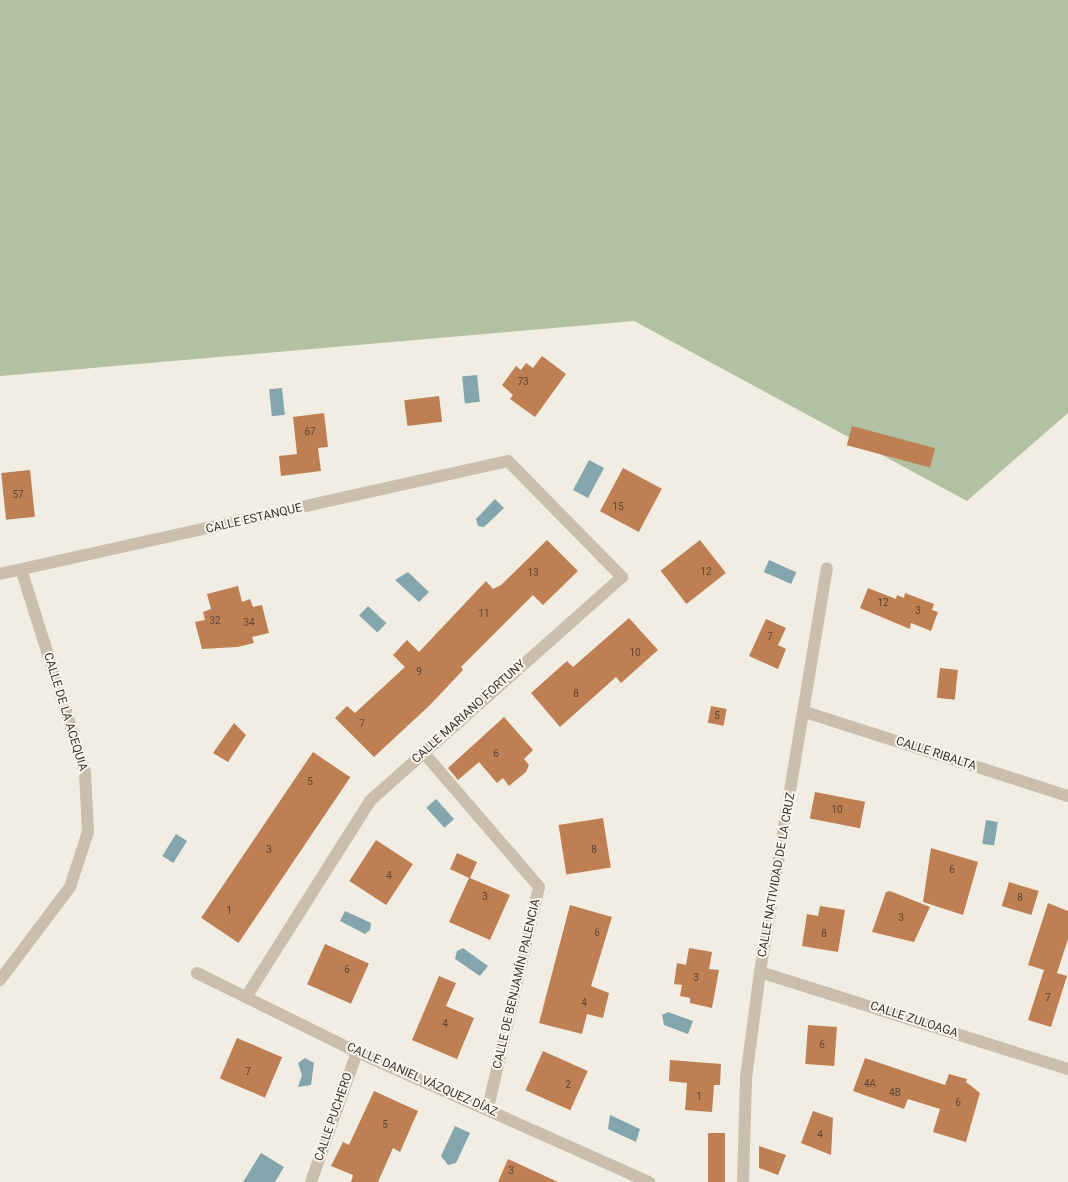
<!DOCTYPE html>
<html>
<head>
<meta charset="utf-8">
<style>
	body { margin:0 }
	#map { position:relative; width:1068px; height:1182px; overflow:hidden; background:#f2ede2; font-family:Roboto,sans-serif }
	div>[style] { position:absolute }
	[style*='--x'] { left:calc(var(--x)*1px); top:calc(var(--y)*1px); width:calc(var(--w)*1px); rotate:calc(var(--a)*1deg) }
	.green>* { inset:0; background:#b2c1a2 }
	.water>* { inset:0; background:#82a5ae; transform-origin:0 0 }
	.building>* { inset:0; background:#be7f53; transform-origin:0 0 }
	.street>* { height:12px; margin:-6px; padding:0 6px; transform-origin:6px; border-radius:6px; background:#cabfae }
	span { translate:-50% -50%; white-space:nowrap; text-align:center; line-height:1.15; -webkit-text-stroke:4px #faf6ee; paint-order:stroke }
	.number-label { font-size:10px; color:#5a4536 }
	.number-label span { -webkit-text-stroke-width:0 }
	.street-label { font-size:12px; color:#39322c }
</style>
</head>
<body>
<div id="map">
	<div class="green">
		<i style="clip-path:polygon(0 0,1068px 0,1068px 413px,967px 501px,634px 321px,0 376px)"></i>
	</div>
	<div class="water">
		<i style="left:477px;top:375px;width:27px;height:15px;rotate:84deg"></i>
		<i style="left:282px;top:388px;width:27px;height:13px;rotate:84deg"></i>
		<i style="left:589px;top:460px;width:17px;height:34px;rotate:28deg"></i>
		<i style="clip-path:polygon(495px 499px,504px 508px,484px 527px,478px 526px,476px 519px)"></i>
		<i style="left:769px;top:560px;width:30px;height:13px;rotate:24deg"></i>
		<i style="clip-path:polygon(408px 572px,429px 592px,419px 602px,395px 580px)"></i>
		<i style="left:368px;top:606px;width:25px;height:13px;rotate:43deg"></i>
		<i style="left:436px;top:799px;width:27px;height:13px;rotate:48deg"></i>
		<i style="left:986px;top:820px;width:12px;height:24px;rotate:9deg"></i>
		<i style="left:176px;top:834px;width:13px;height:26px;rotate:32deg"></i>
		<i style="clip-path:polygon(345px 911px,371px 923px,370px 930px,365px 934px,340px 921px)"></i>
		<i style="clip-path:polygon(463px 948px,488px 966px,480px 976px,455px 959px,457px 951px)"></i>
		<i style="clip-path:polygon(668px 1012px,693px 1021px,688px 1034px,664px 1025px,662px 1015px)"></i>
		<i style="clip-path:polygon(305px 1058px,314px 1063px,311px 1085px,298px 1087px,302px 1075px,298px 1063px)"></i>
		<i style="clip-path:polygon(610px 1115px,640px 1129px,636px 1142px,608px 1129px)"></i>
		<i style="clip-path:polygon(455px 1126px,470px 1133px,456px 1163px,448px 1165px,441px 1156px)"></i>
		<i style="clip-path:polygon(261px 1153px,284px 1167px,275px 1182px,243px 1182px)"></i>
	</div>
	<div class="building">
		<i style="clip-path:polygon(542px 356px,566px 374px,535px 417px,510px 399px,513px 395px,502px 385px,516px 366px,521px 370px,526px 363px,533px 368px)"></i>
		<i style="left:439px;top:396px;width:26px;height:35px;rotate:83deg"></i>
		<i style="clip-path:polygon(324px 413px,328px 447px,318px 448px,321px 471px,281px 476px,279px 456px,297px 454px,293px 417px)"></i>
		<i style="left:852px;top:426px;width:86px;height:20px;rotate:15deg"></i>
		<i style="left:623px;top:468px;width:44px;height:49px;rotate:28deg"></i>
		<i style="left:30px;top:470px;width:47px;height:29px;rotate:84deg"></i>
		<i style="clip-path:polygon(547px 540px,578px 571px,543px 605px,533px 595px,461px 667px,463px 670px,430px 705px,374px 757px,335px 718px,347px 706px,355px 713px,405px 667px,393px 655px,407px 640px,419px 652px,486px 581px,493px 589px,501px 585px)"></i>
		<i style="left:700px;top:540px;width:42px;height:50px;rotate:52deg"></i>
		<i style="clip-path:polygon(238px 586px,242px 602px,250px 599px,253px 607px,262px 605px,269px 633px,252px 637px,254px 643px,237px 647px,202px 649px,195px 622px,205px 620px,203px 612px,211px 609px,207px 594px)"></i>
		<i style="clip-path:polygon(868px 588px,896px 599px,897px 595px,904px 598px,905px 593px,934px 604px,932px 610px,938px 612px,931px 631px,911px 623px,910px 629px,860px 608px)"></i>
		<i style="clip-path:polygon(629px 618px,658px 650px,621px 683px,616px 677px,560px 727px,531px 693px,567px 661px,573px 667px)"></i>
		<i style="clip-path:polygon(766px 619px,786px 628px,778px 645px,786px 649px,778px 669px,749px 656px)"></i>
		<i style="left:940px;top:668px;width:18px;height:30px;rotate:6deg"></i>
		<i style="left:711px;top:706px;width:16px;height:17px;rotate:11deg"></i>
		<i style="clip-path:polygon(504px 717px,533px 750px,524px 759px,529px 765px,526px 772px,509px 786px,503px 778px,497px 783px,479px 762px,458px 780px,448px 768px)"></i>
		<i style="clip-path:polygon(234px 723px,246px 735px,228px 762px,213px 753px)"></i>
		<i style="left:313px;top:752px;width:45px;height:200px;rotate:34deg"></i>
		<i style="left:815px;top:792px;width:51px;height:27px;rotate:11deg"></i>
		<i style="left:603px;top:818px;width:50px;height:45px;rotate:81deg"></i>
		<i style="left:376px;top:840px;width:44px;height:49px;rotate:33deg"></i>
		<i style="clip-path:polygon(931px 848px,978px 862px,963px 915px,923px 902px)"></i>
		<i style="clip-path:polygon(457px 853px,477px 862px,470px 878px,510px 895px,490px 940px,449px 922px,469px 878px,450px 869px)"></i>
		<i style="left:1009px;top:882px;width:31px;height:25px;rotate:17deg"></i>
		<i style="clip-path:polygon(890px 891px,930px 907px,914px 942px,872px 932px,886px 892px)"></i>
		<i style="clip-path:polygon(1048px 903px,1068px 911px,1068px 939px,1057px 973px,1067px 976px,1051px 1027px,1028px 1020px,1044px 970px,1028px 965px)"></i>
		<i style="clip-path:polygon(570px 905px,612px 917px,591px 986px,609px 993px,603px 1018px,587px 1014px,582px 1034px,539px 1023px)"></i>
		<i style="clip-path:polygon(820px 906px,845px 910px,838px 952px,802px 946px,807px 914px,818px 916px)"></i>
		<i style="left:325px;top:944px;width:48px;height:44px;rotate:24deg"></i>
		<i style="clip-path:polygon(689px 948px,712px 952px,709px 969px,719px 970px,712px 1008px,690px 1003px,690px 998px,680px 996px,682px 985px,674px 984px,677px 963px,686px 965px)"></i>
		<i style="clip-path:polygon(439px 976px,456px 983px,446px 1006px,474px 1018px,457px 1059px,412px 1040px)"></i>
		<i style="left:808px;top:1025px;width:29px;height:39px;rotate:4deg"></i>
		<i style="left:237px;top:1038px;width:49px;height:44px;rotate:23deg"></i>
		<i style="left:543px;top:1051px;width:49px;height:43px;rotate:24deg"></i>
		<i style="clip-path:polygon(865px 1058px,945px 1085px,949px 1074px,967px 1079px,966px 1082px,980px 1093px,966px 1142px,933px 1132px,940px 1109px,908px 1099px,904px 1109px,853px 1091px)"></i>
		<i style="clip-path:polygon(670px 1060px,721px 1064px,720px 1085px,714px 1085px,712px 1112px,685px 1110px,687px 1083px,669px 1081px)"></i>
		<i style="clip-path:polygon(374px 1091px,418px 1111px,400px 1152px,393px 1148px,378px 1182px,351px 1182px,353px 1175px,331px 1166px,343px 1142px,349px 1145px)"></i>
		<i style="clip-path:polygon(813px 1111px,833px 1118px,831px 1155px,801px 1143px)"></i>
		<i style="left:708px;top:1133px;width:17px;height:49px"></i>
		<i style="clip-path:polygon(759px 1146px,786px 1155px,778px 1175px,759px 1168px)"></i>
		<i style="clip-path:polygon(508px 1159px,558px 1182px,498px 1182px)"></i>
	</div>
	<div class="street">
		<i style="--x:0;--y:574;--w:520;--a:-12.54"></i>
		<i style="--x:508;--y:461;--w:163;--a:45.5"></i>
		<i style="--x:622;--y:577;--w:337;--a:138.4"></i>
		<i style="--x:370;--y:801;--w:232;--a:122.3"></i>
		<i style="--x:805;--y:712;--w:276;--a:17.7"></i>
		<i style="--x:423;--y:752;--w:178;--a:49.3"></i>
		<i style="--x:539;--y:887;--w:227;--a:103"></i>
		<i style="--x:760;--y:972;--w:323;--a:17.5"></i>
		<i style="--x:197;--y:973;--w:178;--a:26.3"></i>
		<i style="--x:357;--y:1052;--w:320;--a:24"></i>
		<i style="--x:0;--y:980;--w:116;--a:-53"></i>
		<i style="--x:70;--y:887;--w:58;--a:-71.9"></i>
		<i style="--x:88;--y:832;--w:60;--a:-92.9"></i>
		<i style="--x:85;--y:772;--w:210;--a:-107.5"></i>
		<i style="--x:311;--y:1182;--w:138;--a:-70.5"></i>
		<i style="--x:743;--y:1182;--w:104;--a:-88.3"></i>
		<i style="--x:746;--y:1078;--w:107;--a:-82.5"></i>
		<i style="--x:760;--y:972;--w:409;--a:-80.6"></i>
	</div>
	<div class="number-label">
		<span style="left:523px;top:382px">73</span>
		<span style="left:310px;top:432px">67</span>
		<span style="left:18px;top:495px">57</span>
		<span style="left:618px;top:507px">15</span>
		<span style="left:706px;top:572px">12</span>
		<span style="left:533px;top:573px">13</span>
		<span style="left:883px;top:603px">12</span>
		<span style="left:918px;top:611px">3</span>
		<span style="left:484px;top:614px">11</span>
		<span style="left:215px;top:621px">32</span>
		<span style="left:249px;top:623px">34</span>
		<span style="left:770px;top:637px">7</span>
		<span style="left:635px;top:653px">10</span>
		<span style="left:419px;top:672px">9</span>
		<span style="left:576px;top:694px">8</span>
		<span style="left:717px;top:716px">5</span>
		<span style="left:362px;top:724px">7</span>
		<span style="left:496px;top:754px">6</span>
		<span style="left:310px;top:782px">5</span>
		<span style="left:837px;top:810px">10</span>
		<span style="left:269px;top:850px">3</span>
		<span style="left:594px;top:850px">8</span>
		<span style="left:952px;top:870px">6</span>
		<span style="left:389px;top:876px">4</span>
		<span style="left:485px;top:897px">3</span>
		<span style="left:1020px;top:898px">8</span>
		<span style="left:229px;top:911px">1</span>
		<span style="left:901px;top:918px">3</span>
		<span style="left:597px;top:933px">6</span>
		<span style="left:824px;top:934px">8</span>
		<span style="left:347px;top:970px">6</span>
		<span style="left:696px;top:978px">3</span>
		<span style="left:1048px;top:998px">7</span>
		<span style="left:584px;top:1003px">4</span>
		<span style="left:445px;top:1024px">4</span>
		<span style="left:822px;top:1045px">6</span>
		<span style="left:248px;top:1072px">7</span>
		<span style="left:870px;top:1084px">4A</span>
		<span style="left:568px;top:1085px">2</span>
		<span style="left:895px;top:1093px">4B</span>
		<span style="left:699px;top:1097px">1</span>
		<span style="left:958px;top:1103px">6</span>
		<span style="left:385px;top:1125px">5</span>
		<span style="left:820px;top:1135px">4</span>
		<span style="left:511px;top:1171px">3</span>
	</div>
	<div class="street-label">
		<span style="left:254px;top:519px;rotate:-13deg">CALLE ESTANQUE</span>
		<span style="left:65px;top:712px;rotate:73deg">CALLE DE LA ACEQUIA</span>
		<span style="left:469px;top:712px;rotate:-42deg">CALLE MARIANO FORTUNY</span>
		<span style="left:936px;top:754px;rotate:18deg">CALLE RIBALTA</span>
		<span style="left:777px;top:875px;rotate:-80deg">CALLE NATIVIDAD DE LA CRUZ</span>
		<span style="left:517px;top:984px;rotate:-77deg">CALLE DE BENJAMÍN PALENCIA</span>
		<span style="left:914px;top:1020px;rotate:18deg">CALLE ZULOAGA</span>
		<span style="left:422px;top:1080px;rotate:24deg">CALLE DANIEL VÁZQUEZ DÍAZ</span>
		<span style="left:334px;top:1117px;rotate:-71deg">CALLE PUCHERO</span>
	</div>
</div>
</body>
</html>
